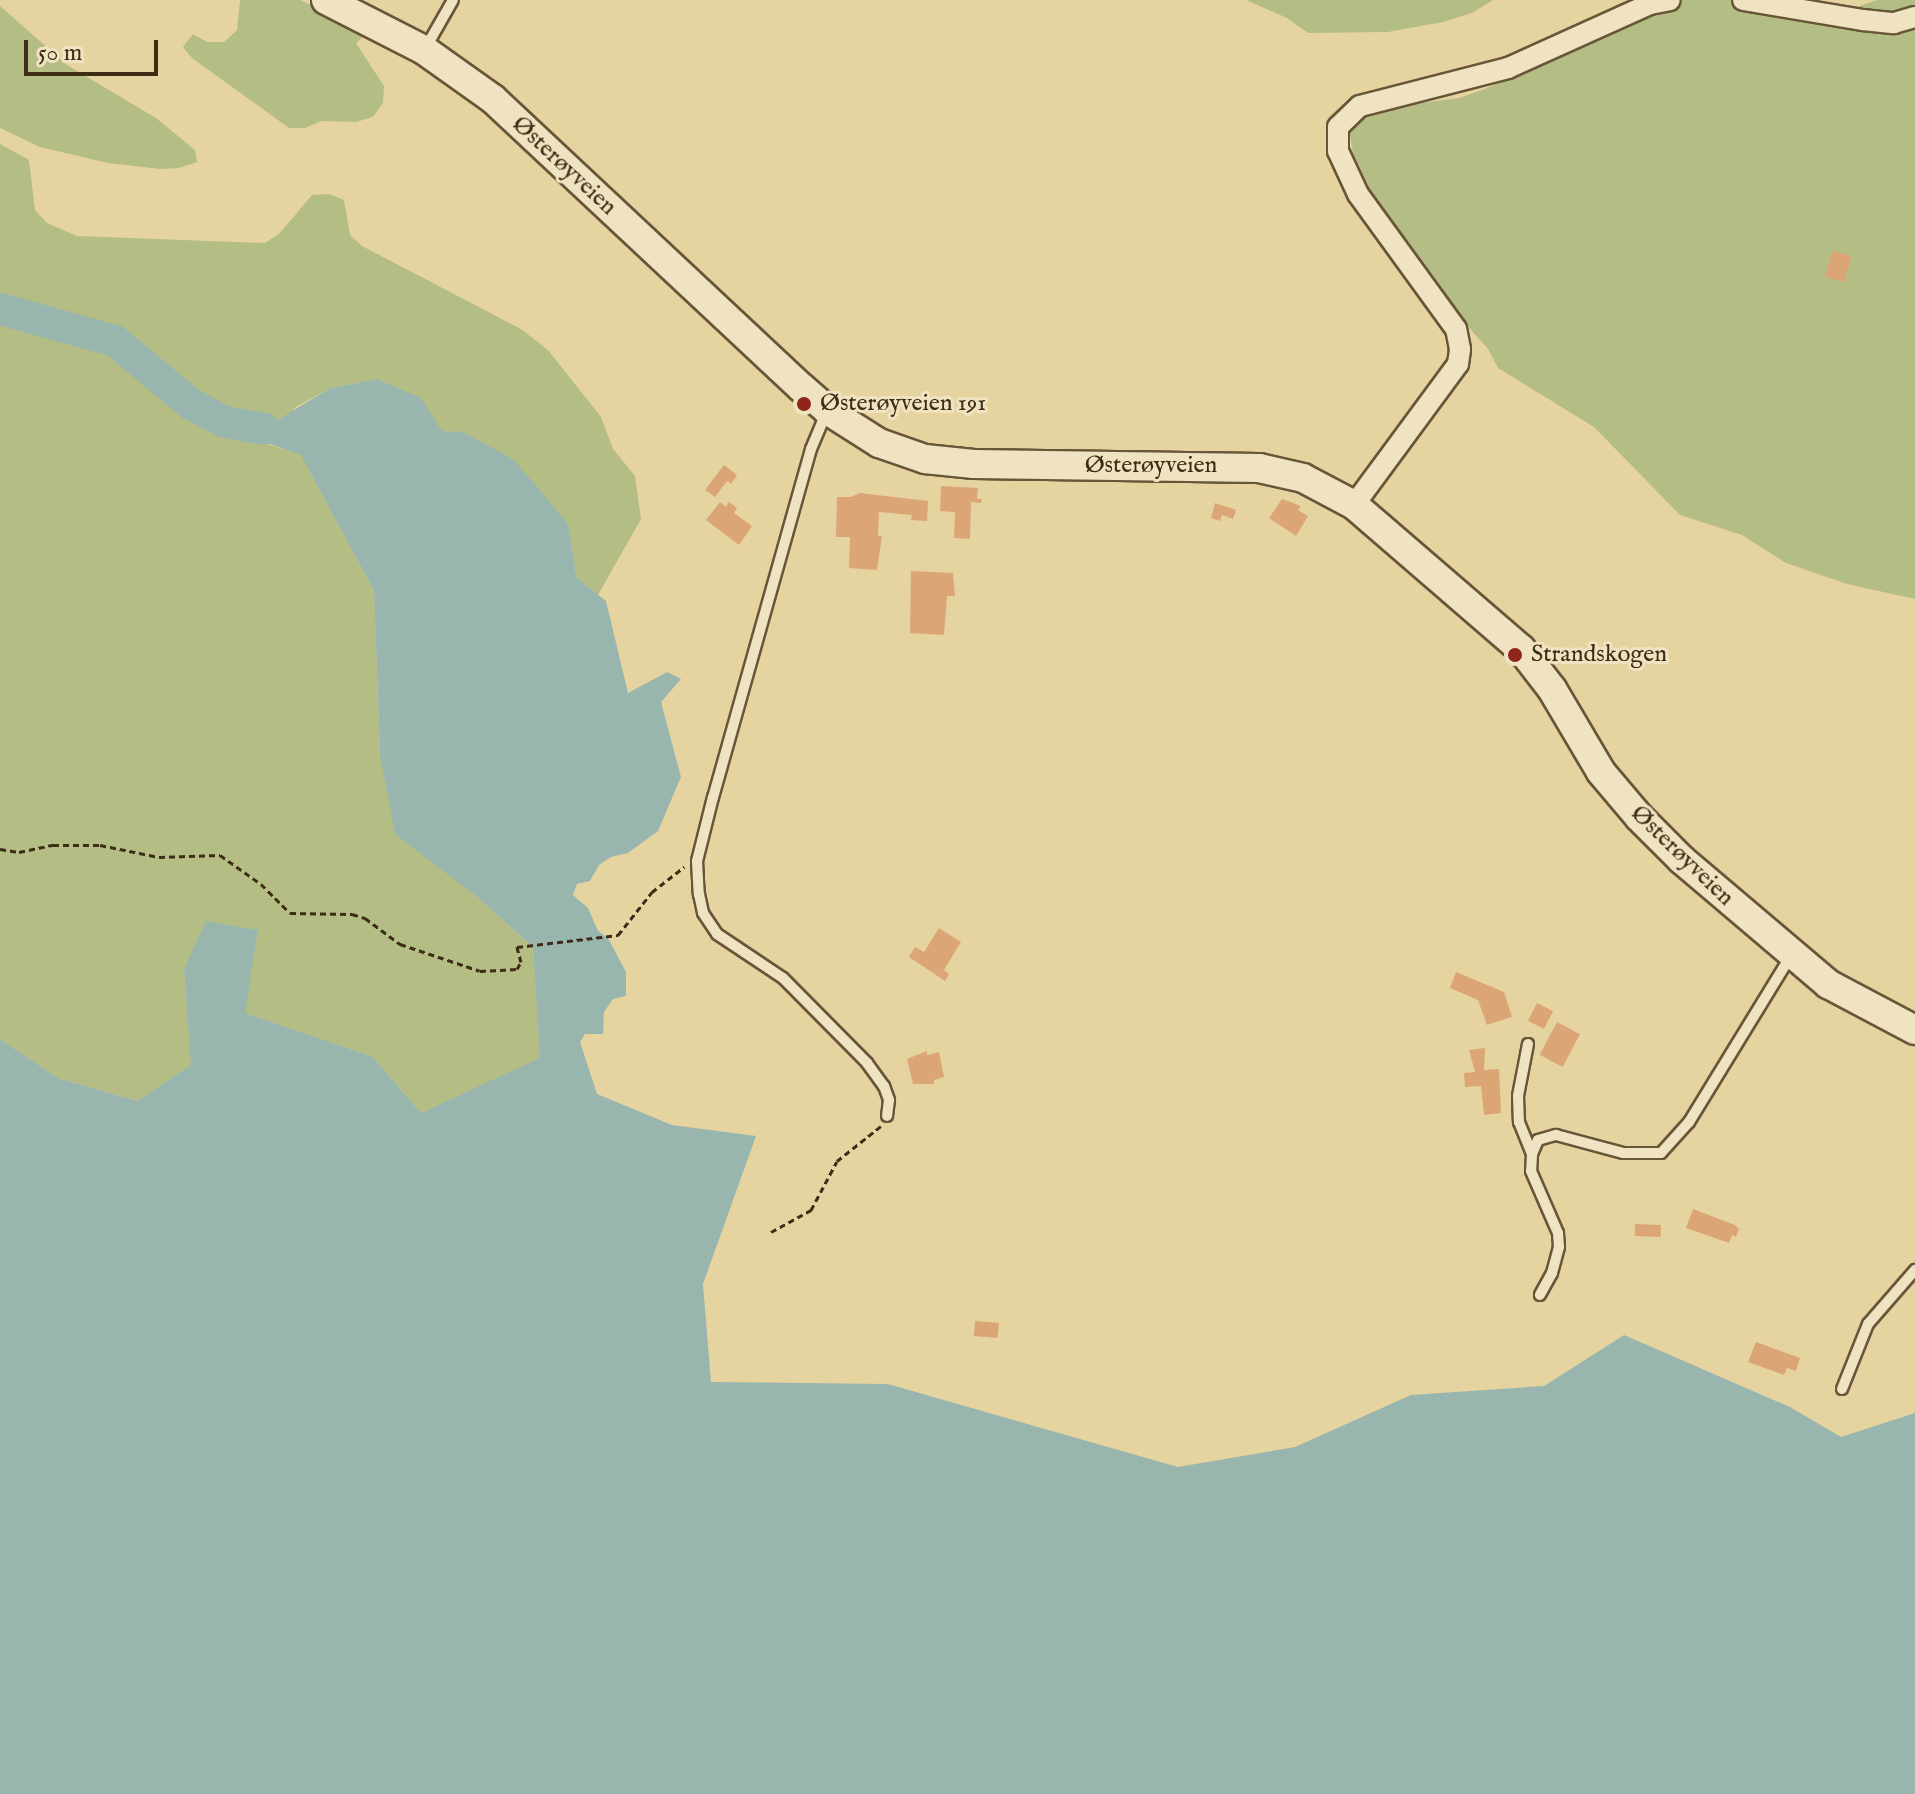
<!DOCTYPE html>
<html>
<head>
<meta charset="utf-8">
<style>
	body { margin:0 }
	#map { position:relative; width:1915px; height:1794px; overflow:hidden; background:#e6d4a0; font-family:"IM FELL English",serif }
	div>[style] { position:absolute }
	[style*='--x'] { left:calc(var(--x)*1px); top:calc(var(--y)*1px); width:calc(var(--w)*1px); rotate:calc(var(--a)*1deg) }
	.green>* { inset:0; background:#b4bd84 }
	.water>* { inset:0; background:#99b6ae }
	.river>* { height:32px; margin:-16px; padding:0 16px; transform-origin:16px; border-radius:16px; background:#99b6ae }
	.building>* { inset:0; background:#dba576; transform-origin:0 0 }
	.path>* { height:3px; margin-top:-1.5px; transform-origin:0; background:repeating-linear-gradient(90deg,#3e2c17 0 6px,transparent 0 10px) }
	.roads { filter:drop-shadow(2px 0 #685639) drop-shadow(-2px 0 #685639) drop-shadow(0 2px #685639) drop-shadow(0 -2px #685639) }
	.lane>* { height:10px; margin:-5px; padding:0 5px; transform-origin:5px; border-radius:5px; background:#efe3c1 }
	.street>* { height:20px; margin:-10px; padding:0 10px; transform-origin:10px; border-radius:10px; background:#efe3c1 }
	.secondary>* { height:28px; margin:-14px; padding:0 14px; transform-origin:14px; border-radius:14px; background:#efe3c1 }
	.dots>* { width:22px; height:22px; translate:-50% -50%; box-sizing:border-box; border:4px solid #efe3c1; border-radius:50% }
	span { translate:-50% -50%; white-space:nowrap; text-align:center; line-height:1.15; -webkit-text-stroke:6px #efe3c1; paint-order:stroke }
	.street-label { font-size:24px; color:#3e2c17 }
	.poi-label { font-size:24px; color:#3e2c17 }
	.left { translate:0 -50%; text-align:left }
	.scale { position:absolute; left:24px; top:40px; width:134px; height:36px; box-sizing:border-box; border:4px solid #3e2c17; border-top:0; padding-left:10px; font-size:24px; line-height:28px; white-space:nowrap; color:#3e2c17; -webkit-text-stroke:6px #efe3c1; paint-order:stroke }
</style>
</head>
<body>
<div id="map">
	<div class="green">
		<i style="clip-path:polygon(240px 0,300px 0,369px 31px,356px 43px,384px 86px,383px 103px,373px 117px,356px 122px,321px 121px,305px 128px,289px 128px,192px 58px,183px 47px,193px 34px,207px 42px,224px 42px,237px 30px)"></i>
		<i style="clip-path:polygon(1246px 0,1493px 0,1472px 13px,1443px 22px,1388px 32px,1308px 33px,1287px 18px)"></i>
		<i style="clip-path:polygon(1682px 0,1762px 0,1851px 9px,1877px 0,1915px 0,1915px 599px,1847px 584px,1786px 563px,1742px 535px,1680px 515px,1594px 427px,1498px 368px,1488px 349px,1437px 292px,1370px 190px,1353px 153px,1349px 130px,1354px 119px,1421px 103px,1459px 98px,1485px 89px)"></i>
		<i style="clip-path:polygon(0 6px,67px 65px,156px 118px,195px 150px,197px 162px,179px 168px,160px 169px,108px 163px,40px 147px,0 128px)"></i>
		<i style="clip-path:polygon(0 144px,29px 160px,35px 210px,47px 223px,77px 236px,265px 243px,280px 233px,312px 195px,329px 194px,344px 200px,350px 235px,362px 246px,521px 329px,548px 350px,601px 417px,613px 449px,635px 476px,641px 519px,598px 595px,577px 578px,568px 524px,463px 432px,442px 431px,377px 379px,330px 388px,296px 407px,267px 444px,301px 454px,374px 591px,380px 756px,476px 896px,533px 947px,541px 1059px,421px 1113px,373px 1057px,244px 1013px,258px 930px,184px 969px,192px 1065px,137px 1101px,58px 1078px,0 1039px)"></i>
	</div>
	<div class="water">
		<i style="clip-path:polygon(377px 379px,421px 398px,442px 431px,463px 432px,514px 460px,568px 524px,577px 578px,606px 601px,628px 693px,667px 672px,681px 679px,661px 702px,681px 777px,658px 831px,628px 853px,611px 857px,599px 865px,590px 881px,577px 884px,573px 895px,588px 908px,598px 931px,608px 938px,626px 972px,626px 996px,613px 999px,604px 1012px,603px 1034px,585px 1034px,580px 1042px,597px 1094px,672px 1125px,756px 1136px,703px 1284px,711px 1382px,888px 1384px,1178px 1467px,1295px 1447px,1411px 1395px,1544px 1386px,1624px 1335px,1790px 1407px,1841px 1437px,1915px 1413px,1915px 1794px,0 1794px,0 1039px,58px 1078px,137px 1101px,191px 1065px,184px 969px,206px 921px,258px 930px,245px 1013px,373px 1057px,421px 1113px,540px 1058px,533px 947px,476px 896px,395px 834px,380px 756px,374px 591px,301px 455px,267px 443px,263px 429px,330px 388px)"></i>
	</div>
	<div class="river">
		<i style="--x:0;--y:309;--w:119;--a:15.5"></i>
		<i style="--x:115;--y:341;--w:99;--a:39.7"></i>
		<i style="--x:191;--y:404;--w:38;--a:28"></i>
		<i style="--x:225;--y:422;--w:39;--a:10"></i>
	</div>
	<div class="building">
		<i style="left:1832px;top:251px;width:20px;height:27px;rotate:15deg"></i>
		<i style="clip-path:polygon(724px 465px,737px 475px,731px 484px,727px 481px,715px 497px,705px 490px)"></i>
		<i style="clip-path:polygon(941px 486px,978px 488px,977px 499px,982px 499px,981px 503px,971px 502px,970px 539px,954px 538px,955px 512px,940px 511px)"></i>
		<i style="clip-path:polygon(860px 493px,928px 501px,927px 521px,911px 520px,912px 515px,879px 512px,878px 536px,882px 536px,877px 570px,849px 568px,850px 537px,836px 537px,837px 497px,851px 497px)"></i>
		<i style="clip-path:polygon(1282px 499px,1301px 506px,1298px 510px,1308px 516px,1296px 536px,1269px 518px)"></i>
		<i style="clip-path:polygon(720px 502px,726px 507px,729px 502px,737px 508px,734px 513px,752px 526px,739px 545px,706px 520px)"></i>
		<i style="clip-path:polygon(1215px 503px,1236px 510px,1233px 519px,1222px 515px,1220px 521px,1211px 518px)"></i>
		<i style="clip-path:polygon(911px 571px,953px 573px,955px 596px,947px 596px,944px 635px,910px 633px)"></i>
		<i style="clip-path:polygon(939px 928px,961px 942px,944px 970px,949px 974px,945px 981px,909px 957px,915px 947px,924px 952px)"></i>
		<i style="clip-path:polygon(1456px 972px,1504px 992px,1512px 1017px,1487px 1025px,1478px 1000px,1450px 988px)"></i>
		<i style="left:1537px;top:1003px;width:18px;height:20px;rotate:27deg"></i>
		<i style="left:1557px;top:1022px;width:26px;height:37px;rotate:28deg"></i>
		<i style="clip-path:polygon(1485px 1048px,1484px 1070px,1499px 1069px,1501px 1113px,1484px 1115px,1481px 1086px,1465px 1087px,1464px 1073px,1475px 1072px,1469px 1050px)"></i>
		<i style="clip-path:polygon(927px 1051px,927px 1055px,939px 1052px,944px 1077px,934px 1080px,934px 1084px,913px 1084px,907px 1059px)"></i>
		<i style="clip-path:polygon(1693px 1209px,1735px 1225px,1739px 1229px,1736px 1237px,1732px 1235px,1729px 1243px,1686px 1228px)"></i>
		<i style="left:1635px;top:1224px;width:26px;height:12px;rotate:2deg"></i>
		<i style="left:975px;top:1321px;width:24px;height:15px;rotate:5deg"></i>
		<i style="clip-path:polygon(1756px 1342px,1800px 1358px,1796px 1371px,1787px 1368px,1784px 1375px,1748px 1362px)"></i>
	</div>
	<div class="path">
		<i style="--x:0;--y:849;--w:19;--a:9"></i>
		<i style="--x:19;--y:852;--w:35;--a:-12"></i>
		<i style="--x:53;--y:845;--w:47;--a:0"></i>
		<i style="--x:100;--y:845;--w:60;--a:11.5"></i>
		<i style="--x:159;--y:857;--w:61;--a:-1.9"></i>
		<i style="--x:220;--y:855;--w:50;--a:35.3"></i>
		<i style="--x:261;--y:884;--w:41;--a:45"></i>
		<i style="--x:290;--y:913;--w:62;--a:0.9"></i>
		<i style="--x:352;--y:914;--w:14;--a:17"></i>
		<i style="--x:365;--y:918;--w:44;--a:36.6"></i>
		<i style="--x:400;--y:944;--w:84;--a:18.6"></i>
		<i style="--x:480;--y:971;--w:37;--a:-3"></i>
		<i style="--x:517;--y:969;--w:8;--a:-60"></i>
		<i style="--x:521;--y:962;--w:16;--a:-105"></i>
		<i style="--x:517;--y:947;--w:102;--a:-6.8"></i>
		<i style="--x:618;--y:935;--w:55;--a:-51.7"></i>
		<i style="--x:652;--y:892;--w:41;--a:-38"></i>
		<i style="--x:771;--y:1232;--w:46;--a:-28.8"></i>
		<i style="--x:811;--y:1210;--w:55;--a:-62"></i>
		<i style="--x:837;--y:1161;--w:56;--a:-38.5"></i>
	</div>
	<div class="roads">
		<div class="lane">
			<i style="--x:425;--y:49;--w:56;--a:-60.3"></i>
			<i style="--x:827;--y:411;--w:41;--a:112.8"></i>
			<i style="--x:811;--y:449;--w:362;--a:105.7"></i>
			<i style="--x:713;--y:797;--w:66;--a:104"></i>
			<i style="--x:697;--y:861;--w:33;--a:87"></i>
			<i style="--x:699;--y:894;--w:19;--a:78"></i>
			<i style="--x:703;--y:913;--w:25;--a:56"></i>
			<i style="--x:717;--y:934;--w:79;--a:33.7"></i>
			<i style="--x:783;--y:978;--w:120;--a:45.3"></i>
			<i style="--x:867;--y:1063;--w:29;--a:54"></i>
			<i style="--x:884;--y:1086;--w:15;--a:70"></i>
			<i style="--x:889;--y:1100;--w:16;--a:97"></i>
			<i style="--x:1528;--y:1044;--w:53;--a:100.9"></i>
			<i style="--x:1518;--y:1096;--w:26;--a:88"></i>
			<i style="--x:1519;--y:1122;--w:35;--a:68"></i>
			<i style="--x:1532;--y:1154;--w:17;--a:93"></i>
			<i style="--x:1531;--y:1171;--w:68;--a:66.5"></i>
			<i style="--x:1558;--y:1233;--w:14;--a:86"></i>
			<i style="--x:1559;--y:1247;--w:27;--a:105"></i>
			<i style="--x:1552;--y:1273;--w:25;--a:119"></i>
			<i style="--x:1532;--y:1154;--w:15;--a:-67"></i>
			<i style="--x:1538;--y:1140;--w:19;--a:-16"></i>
			<i style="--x:1556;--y:1135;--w:69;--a:15"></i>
			<i style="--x:1623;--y:1153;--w:38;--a:0"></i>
			<i style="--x:1661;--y:1153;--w:42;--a:-47.9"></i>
			<i style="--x:1689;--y:1122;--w:193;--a:-58.5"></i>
			<i style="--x:1842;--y:1389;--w:70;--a:-68.2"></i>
			<i style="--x:1868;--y:1324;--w:72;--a:-49"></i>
		</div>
		<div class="street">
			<i style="--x:1743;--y:0;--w:122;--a:9.5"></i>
			<i style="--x:1863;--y:20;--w:31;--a:6"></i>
			<i style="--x:1894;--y:23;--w:22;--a:-16"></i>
			<i style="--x:1354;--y:505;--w:175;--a:-53.6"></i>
			<i style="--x:1458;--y:364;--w:15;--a:-82"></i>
			<i style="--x:1460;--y:349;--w:20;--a:-101"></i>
			<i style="--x:1456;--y:329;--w:167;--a:-126"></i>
			<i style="--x:1358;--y:194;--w:47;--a:-114.9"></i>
			<i style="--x:1338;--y:151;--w:24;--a:-90"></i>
			<i style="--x:1338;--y:127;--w:30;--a:-44"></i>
			<i style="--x:1360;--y:106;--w:153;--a:-14.4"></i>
			<i style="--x:1508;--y:68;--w:156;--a:-24.3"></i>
			<i style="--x:1650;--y:4;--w:20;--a:-11"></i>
		</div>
		<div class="secondary">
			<i style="--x:326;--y:0;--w:110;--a:27"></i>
			<i style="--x:424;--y:50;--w:85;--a:35.4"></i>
			<i style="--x:493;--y:99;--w:422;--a:43.1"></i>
			<i style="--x:801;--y:387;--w:35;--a:41"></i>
			<i style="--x:827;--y:410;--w:62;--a:32.4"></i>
			<i style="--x:879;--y:443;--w:49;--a:19.2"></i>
			<i style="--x:925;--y:459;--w:49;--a:5.8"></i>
			<i style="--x:974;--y:464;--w:285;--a:0.8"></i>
			<i style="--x:1259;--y:468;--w:45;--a:12.8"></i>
			<i style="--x:1303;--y:478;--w:58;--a:27.9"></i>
			<i style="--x:1354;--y:505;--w:221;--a:40.8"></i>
			<i style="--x:1521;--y:649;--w:51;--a:52.2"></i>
			<i style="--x:1552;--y:689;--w:96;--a:59.4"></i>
			<i style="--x:1601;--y:772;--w:59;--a:49.8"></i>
			<i style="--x:1639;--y:817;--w:61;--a:45"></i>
			<i style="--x:1682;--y:860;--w:192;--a:40.3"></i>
			<i style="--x:1828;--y:984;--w:98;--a:27.9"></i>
		</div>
	</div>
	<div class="dots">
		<i style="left:804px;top:404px;background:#8f2418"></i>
		<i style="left:1515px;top:655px;background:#8f2418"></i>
	</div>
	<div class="street-label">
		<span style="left:564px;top:166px;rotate:43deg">Østerøyveien</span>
		<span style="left:1151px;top:466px">Østerøyveien</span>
		<span style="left:1682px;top:856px;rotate:44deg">Østerøyveien</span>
	</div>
	<div class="poi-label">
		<span class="left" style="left:820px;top:404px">Østerøyveien 191</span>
		<span class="left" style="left:1531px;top:655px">Strandskogen</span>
	</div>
	<div class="scale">50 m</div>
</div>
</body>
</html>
